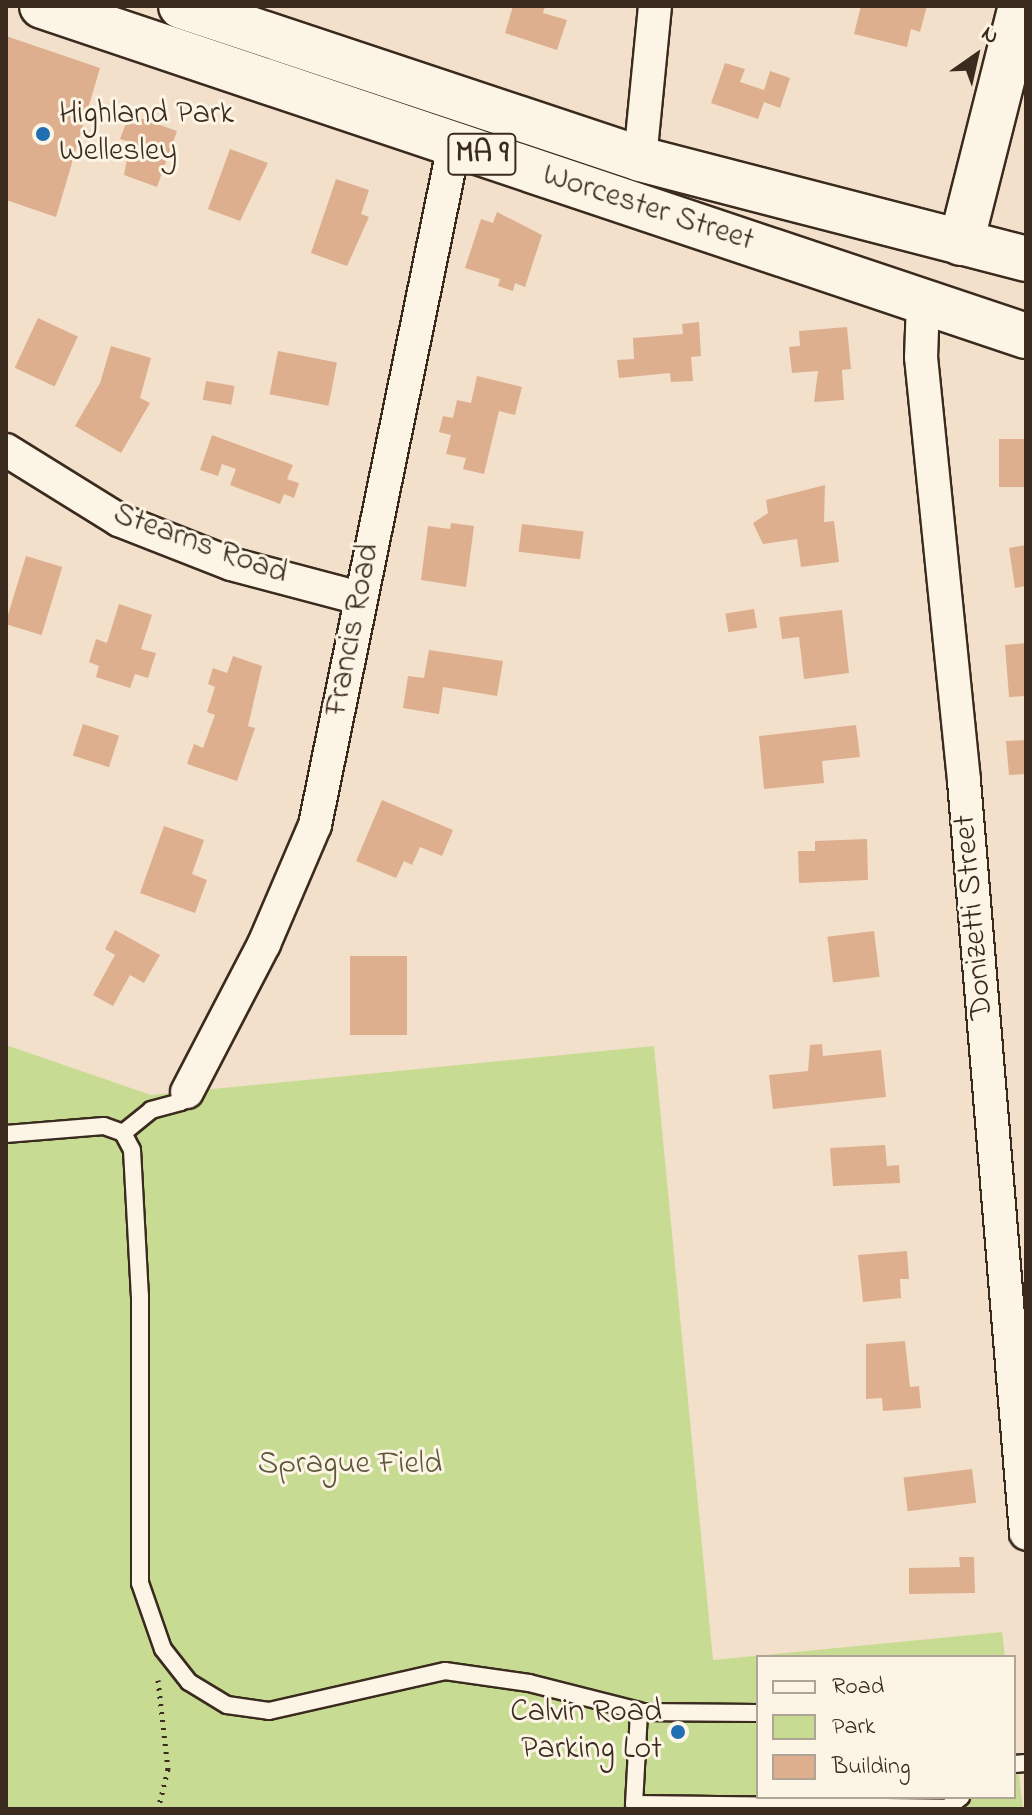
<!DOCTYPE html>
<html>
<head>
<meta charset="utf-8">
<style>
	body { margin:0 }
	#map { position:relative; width:1032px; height:1815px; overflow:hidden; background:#f3e0cb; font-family:"Indie Flower",sans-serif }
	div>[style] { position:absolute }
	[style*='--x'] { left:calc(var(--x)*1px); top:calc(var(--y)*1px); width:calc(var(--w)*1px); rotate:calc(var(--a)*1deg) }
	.green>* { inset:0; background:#c7dc92 }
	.building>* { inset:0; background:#ddaf8e; transform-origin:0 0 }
	.path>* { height:5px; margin-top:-2.5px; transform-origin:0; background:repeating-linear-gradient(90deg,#3b2a1e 0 2px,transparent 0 8px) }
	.roads { filter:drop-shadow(2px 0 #3b2a1e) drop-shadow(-2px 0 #3b2a1e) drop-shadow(0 2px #3b2a1e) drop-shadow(0 -2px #3b2a1e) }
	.lane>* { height:16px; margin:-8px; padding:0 8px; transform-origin:8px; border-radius:8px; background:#fcf5e5 }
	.street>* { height:32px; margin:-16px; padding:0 16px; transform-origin:16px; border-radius:16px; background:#fcf5e5 }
	.secondary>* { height:44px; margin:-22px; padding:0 22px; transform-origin:22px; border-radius:22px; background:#fcf5e5 }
	.highway>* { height:44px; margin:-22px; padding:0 22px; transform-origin:22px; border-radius:22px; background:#fcf5e5 }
	.dots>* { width:22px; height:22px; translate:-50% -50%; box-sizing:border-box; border:4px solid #fcf5e5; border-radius:50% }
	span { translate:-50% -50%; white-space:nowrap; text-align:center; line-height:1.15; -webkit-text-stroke:6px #fcf5e5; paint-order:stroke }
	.shield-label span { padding:2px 6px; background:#fcf5e5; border:2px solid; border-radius:6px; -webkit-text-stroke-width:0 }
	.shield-label { font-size:30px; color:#3b2a1e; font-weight:700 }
	.poi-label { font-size:32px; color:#3b2a1e }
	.left { translate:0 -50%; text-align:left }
	.right { translate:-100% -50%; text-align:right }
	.street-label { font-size:32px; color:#3b2a1e }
	.park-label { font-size:32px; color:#5e563b }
	.frame { position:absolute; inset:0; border:8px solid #3b2a1e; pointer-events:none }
	.legend { position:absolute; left:756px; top:1655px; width:260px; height:144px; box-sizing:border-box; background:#fcf5e5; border:2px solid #afa495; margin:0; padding:10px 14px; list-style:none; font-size:24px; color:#3b2a1e }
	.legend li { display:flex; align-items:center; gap:16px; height:40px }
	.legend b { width:40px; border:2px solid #afa495 }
	.north { position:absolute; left:936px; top:16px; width:80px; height:80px; -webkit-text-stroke:6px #fcf5e5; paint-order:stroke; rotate:34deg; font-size:22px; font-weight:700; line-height:32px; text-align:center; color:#3b2a1e }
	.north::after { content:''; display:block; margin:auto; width:28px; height:36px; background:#3b2a1e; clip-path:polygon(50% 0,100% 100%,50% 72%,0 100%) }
</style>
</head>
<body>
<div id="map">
	<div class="green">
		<i style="clip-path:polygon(6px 1045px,151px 1095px,654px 1046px,713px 1660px,1002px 1632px,1005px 1657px,758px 1657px,758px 1797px,1014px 1797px,1014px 1731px,1023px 1809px,6px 1809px)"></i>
	</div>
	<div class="building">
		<i style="clip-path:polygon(513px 6px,545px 6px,543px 13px,567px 20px,557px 50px,505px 33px)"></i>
		<i style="clip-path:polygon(861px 6px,927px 6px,920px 32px,911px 29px,907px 47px,854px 34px)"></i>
		<i style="clip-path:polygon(6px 36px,100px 68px,56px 217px,6px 200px)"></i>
		<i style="clip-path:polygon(725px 63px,745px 69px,740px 82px,764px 90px,770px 71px,790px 78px,780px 108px,764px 102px,758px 119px,711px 103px)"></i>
		<i style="clip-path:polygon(140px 118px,177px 131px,157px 187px,124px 175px,130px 142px,120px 139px,127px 121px,138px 125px)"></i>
		<i style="clip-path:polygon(230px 149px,268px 163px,240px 221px,208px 209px)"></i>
		<i style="clip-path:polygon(336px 179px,369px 190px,361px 214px,369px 217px,347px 266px,311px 253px)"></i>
		<i style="clip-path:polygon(497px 212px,542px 235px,525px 287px,515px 283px,513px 291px,498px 286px,500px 279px,465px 268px,481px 219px,493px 223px)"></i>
		<i style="left:38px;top:318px;width:44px;height:55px;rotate:25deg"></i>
		<i style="clip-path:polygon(699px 322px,701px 356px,691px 357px,693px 381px,671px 382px,670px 373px,619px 378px,617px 360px,634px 359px,633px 338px,683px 334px,682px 324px)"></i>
		<i style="clip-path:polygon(847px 327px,851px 369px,842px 370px,844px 400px,814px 402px,818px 371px,792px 373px,789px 347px,800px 346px,799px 331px)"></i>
		<i style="clip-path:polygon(111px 346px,151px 358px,140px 398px,150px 403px,121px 453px,75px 426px,100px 383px)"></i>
		<i style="left:278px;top:351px;width:60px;height:44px;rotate:11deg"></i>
		<i style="clip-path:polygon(477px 376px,522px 387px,515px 415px,499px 411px,484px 474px,463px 469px,466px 458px,446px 454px,451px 435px,439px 432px,443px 416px,453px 418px,457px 400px,471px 403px)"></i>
		<i style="left:206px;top:381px;width:29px;height:19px;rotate:10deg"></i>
		<i style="clip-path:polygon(212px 435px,293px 465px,287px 479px,299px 483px,294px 498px,284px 494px,280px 504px,230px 485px,236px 469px,222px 464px,218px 476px,200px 470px)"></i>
		<i style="left:1026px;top:439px;width:48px;height:27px;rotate:90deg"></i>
		<i style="clip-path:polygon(825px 485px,824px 522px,834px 521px,839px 562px,801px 567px,797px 539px,763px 544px,753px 523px,768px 513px,766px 500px)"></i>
		<i style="clip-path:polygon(451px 523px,474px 526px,466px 587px,421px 580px,428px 526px,450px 529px)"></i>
		<i style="left:522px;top:524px;width:62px;height:28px;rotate:7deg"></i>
		<i style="clip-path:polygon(1026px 545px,1026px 586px,1015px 588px,1009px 548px)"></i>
		<i style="left:26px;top:556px;width:38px;height:71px;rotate:17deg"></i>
		<i style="clip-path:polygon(119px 604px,152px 615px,141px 649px,156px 653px,148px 678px,135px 674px,130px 688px,96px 677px,99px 666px,89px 662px,96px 639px,107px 643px)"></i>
		<i style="left:754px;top:609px;width:19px;height:29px;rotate:81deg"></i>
		<i style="clip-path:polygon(842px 610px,849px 673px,804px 679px,799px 637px,782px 639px,779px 617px)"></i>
		<i style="clip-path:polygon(1026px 643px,1026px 696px,1009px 697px,1005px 645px)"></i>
		<i style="clip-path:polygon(429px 650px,503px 661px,497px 696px,443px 687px,439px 714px,403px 708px,408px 676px,424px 678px)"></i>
		<i style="clip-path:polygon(233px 656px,262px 666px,248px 726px,255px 728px,237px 781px,187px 764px,194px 744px,203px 748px,215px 715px,207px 712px,215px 687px,208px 684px,213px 668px,227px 673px)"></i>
		<i style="left:83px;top:724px;width:38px;height:33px;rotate:18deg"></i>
		<i style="clip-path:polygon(856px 725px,860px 757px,822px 761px,824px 783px,764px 789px,759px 736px)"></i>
		<i style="clip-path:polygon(1026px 740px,1026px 774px,1009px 775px,1006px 741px)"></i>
		<i style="clip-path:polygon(382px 800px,453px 830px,442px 856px,420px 847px,412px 865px,404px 861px,396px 878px,356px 861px)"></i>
		<i style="clip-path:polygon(164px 826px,204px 840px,192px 874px,207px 880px,195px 913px,140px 893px)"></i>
		<i style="clip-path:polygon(867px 839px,868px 880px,799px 883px,798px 851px,815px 851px,815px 841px)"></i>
		<i style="clip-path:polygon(115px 930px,160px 955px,144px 983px,130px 975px,113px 1006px,93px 995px,115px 955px,105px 949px)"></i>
		<i style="left:874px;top:931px;width:46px;height:47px;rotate:83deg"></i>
		<i style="left:407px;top:956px;width:79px;height:57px;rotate:90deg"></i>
		<i style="clip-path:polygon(822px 1044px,823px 1056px,881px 1050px,886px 1097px,773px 1109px,769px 1075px,808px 1071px,810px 1045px)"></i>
		<i style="clip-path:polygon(885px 1145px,887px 1166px,899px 1165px,900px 1183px,833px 1186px,830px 1148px)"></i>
		<i style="clip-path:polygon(907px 1251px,909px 1279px,900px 1279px,901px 1298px,863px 1302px,858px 1255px)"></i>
		<i style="clip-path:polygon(905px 1341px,910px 1387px,919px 1386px,921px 1408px,883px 1411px,882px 1398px,866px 1399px,866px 1344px)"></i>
		<i style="left:972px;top:1469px;width:34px;height:69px;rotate:83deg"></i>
		<i style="clip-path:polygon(959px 1557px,974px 1557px,975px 1593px,909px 1594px,909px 1568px,960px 1567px)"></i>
	</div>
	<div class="path">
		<i style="--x:158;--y:1680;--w:90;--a:83.6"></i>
		<i style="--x:168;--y:1769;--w:41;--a:104"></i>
	</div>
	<div class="roads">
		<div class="lane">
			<i style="--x:123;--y:1133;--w:36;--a:-39"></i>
			<i style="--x:151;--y:1110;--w:31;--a:-15"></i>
			<i style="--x:181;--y:1102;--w:12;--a:-59"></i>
			<i style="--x:6;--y:1134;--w:98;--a:-4.7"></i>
			<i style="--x:104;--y:1126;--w:20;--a:20"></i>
			<i style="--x:123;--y:1133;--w:19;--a:62"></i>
			<i style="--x:132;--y:1150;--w:146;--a:86.9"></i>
			<i style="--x:140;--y:1296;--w:287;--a:90"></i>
			<i style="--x:140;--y:1583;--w:70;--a:70.8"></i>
			<i style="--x:163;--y:1649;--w:42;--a:51.8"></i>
			<i style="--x:189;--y:1682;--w:44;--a:31.2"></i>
			<i style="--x:227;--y:1705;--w:42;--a:8.1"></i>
			<i style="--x:269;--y:1711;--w:180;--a:-12.8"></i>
			<i style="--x:445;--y:1671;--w:85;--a:8.1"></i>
			<i style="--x:529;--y:1683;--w:114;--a:14.2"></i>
			<i style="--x:758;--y:1713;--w:119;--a:-179.5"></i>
			<i style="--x:639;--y:1712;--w:92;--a:93.1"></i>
			<i style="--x:634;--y:1804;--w:313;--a:0.7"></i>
			<i style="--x:947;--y:1808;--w:18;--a:-38"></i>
			<i style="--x:1014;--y:1764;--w:12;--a:-5"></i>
		</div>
		<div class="street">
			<i style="--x:640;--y:159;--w:154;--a:-84.4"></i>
			<i style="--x:923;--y:301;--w:56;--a:92"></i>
			<i style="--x:921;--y:357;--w:426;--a:84.2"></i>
			<i style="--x:964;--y:781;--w:755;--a:85.29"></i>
			<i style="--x:6;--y:450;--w:133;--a:31.8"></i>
			<i style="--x:119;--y:520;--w:120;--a:21.4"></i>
			<i style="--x:231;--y:564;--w:133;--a:14.8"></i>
			<i style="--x:187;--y:1092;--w:167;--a:-62.5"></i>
			<i style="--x:264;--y:944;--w:129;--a:-66.8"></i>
			<i style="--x:315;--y:825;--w:694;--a:-78.45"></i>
		</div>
		<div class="secondary">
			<i style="--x:961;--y:243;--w:244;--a:-75.8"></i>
		</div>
		<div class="highway">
			<i style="--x:42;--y:6;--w:1038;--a:18.54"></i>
			<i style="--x:181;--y:6;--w:484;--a:18.4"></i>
			<i style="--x:640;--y:159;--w:399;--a:14.5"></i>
		</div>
	</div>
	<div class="dots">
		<i style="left:43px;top:134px;background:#1f6fb2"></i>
		<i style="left:678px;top:1732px;background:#1f6fb2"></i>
	</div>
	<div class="shield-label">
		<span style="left:482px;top:154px">MA 9</span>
	</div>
	<div class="poi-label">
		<span class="left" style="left:59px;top:134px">Highland Park<br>Wellesley</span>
		<span class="right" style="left:662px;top:1732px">Calvin Road<br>Parking Lot</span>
	</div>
	<div class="street-label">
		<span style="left:648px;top:209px;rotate:18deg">Worcester Street</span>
		<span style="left:200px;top:545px;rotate:20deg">Stearns Road</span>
		<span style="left:354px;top:630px;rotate:-79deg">Francis Road</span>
		<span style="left:975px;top:917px;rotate:-95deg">Donizetti Street</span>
	</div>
	<div class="park-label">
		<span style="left:350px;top:1465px">Sprague Field</span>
	</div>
	<div class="frame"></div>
	<ul class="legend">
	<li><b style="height:10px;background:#fcf5e5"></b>Road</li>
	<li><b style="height:22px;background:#c7dc92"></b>Park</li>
	<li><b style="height:22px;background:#ddaf8e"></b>Building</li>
	</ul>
	<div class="north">N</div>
</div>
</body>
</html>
